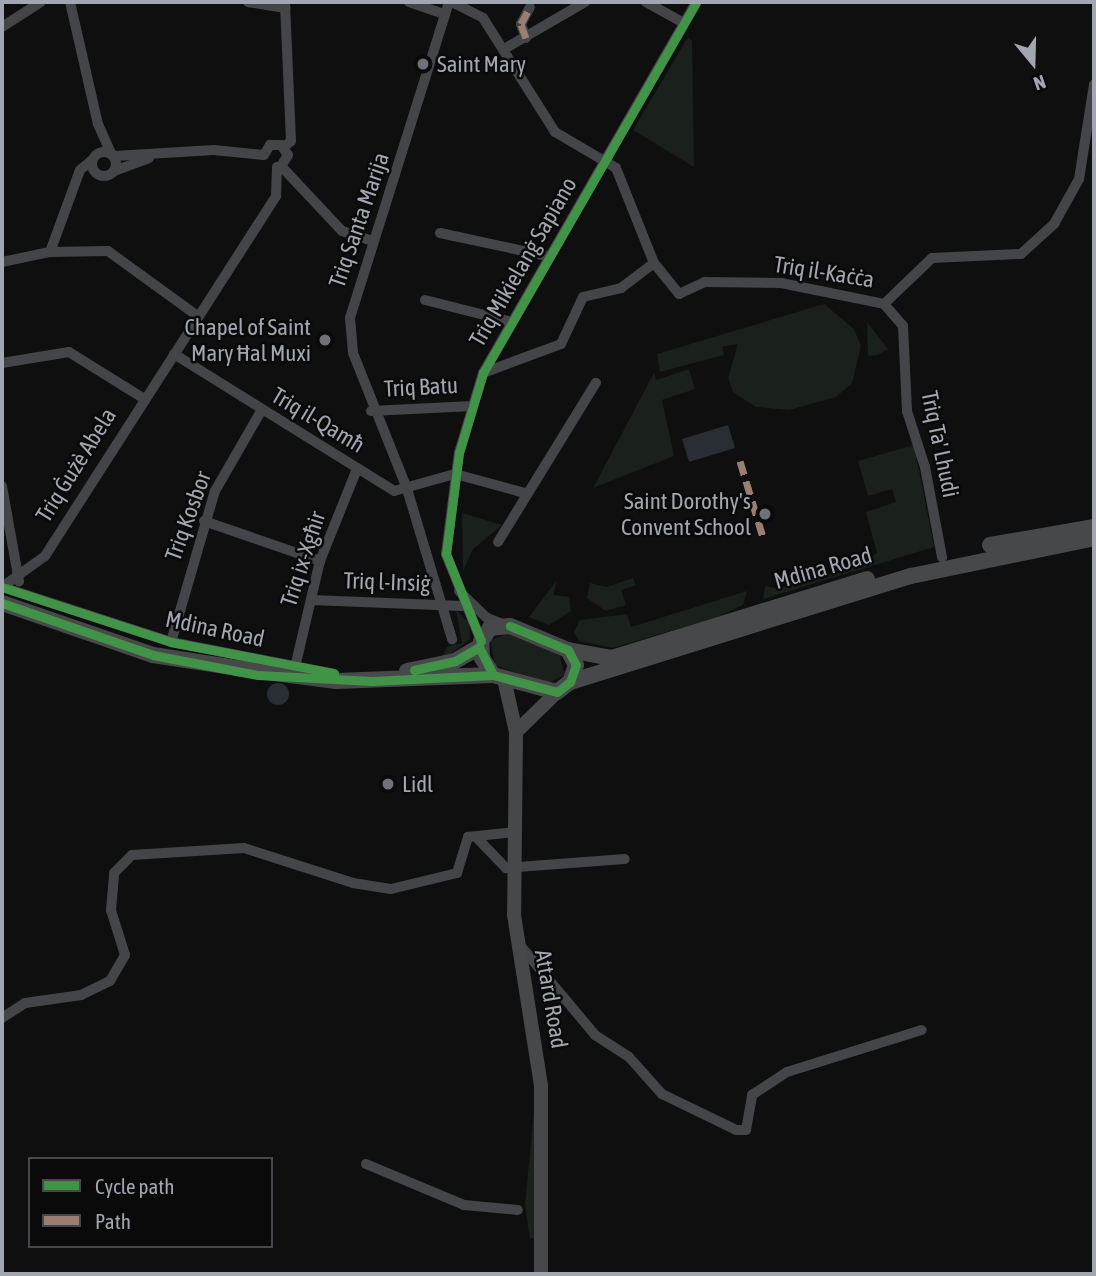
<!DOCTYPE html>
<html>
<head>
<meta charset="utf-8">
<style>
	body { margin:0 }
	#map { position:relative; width:1096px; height:1276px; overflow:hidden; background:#0f0f10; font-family:"Asap Condensed",sans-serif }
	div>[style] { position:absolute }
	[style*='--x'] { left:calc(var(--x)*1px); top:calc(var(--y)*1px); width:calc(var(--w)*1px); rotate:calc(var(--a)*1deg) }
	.green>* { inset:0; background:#1a201b }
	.water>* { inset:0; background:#282e34; transform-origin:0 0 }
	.round { border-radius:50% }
	.minor>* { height:10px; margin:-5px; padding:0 5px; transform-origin:5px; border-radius:5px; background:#444549 }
	.minor>.ring { margin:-5px; padding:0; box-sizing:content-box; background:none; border:10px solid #444549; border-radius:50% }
	.major>* { height:14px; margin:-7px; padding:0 7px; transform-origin:7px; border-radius:7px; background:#47484a }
	.highway>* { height:16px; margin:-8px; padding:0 8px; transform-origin:8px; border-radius:8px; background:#47484a }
	.quiet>* { height:7px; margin-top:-3.5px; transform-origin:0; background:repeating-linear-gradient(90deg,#9b7d72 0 14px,transparent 0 21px) }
	.cycleway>* { height:9px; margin:-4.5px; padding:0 4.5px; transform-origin:4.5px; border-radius:4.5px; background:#419447 }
	.dots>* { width:19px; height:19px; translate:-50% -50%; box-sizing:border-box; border:4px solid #0a0a0b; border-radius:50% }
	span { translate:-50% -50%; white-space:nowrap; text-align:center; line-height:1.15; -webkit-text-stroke:5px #0a0a0b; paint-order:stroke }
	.poi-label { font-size:23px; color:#a1a6b0 }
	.left { translate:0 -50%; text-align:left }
	.right { translate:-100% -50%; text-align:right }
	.street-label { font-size:23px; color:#a1a6b0 }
	.frame { position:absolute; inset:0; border:4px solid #a1a6b0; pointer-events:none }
	.legend { position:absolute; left:28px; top:1157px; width:245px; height:91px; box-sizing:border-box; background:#0a0a0b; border:2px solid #46484d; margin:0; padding:9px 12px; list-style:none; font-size:21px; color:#a1a6b0 }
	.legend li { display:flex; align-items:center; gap:14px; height:35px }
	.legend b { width:35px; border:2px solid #46484d }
	.north { position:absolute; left:998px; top:28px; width:70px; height:70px; -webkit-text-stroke:5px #0a0a0b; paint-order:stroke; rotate:161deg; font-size:19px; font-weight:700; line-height:28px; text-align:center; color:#a1a6b0 }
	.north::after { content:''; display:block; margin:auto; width:24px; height:32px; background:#a1a6b0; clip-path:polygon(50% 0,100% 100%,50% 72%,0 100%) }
</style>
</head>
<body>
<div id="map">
	<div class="green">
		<i style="clip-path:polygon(688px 37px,692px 41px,694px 167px,633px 130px)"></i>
		<i style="clip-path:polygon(824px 304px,854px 329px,861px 346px,852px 383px,836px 397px,789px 410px,756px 407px,733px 392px,728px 378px,738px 344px,722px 347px,724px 355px,660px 372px,657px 354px)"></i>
		<i style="clip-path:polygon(867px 322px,888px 349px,878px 355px,868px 356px)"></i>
		<i style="clip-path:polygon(689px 369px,695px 389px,662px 400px,674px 456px,593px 488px,654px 373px,656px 380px)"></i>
		<i style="clip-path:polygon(914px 445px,934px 547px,763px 599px,765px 586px,778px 589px,863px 564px,877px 553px,866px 512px,896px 502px,892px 489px,868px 496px,858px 461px)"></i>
		<i style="clip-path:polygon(462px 513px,502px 525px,473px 549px,463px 571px)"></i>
		<i style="clip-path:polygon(633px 578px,636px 585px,621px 590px,626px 605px,606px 611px,587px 598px,590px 583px,607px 587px)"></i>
		<i style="clip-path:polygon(557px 580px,553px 595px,569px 597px,571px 611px,549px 625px,529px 617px)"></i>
		<i style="clip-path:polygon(747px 591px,743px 605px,717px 617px,613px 648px,579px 641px,574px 632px,580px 620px,627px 614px,631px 627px)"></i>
		<i style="clip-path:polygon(456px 610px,469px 623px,470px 639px,439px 662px,447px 647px,462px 643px)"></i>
		<i style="clip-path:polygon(512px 632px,558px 650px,565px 675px,546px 684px,495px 665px,490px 640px)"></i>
		<i style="clip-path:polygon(534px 1112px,534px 1238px,530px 1239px,525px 1205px)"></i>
	</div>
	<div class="water">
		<i style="left:728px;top:425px;width:24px;height:48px;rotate:73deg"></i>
		<i class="round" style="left:267px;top:683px;width:22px;height:22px"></i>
	</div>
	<div class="minor">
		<i style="--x:70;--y:2;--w:125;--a:77.1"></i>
		<i style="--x:98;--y:124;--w:34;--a:66"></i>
		<i style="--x:248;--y:2;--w:38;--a:9"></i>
		<i style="--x:409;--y:2;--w:37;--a:19"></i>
		<i style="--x:449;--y:2;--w:331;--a:107.4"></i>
		<i style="--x:350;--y:318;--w:35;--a:85"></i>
		<i style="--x:353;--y:353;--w:146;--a:68.3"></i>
		<i style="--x:407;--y:489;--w:157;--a:73.3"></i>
		<i style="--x:452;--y:2;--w:35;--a:27"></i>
		<i style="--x:483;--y:18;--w:135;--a:57.7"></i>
		<i style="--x:555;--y:132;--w:71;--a:30.5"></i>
		<i style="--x:616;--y:168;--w:102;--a:68.2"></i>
		<i style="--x:654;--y:263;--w:40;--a:51"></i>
		<i style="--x:679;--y:294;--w:29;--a:-25"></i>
		<i style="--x:705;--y:282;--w:76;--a:0.8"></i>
		<i style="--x:781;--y:283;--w:105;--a:11.5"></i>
		<i style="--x:646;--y:2;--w:43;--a:28.9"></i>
		<i style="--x:2;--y:27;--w:46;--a:-32.7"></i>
		<i style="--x:526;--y:38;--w:15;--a:-110"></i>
		<i style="--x:521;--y:24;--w:19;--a:-62"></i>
		<i style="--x:504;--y:49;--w:94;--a:-30.1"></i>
		<i style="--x:284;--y:147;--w:9;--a:-41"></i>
		<i style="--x:291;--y:141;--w:139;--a:-92.5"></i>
		<i class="ring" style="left:92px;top:152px;width:14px;height:14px"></i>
		<i style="--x:264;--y:155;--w:12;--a:-59"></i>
		<i style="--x:270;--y:145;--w:11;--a:0"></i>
		<i style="--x:281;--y:145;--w:12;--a:55"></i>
		<i style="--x:288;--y:155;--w:13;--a:122"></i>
		<i style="--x:114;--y:156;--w:100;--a:-3.4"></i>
		<i style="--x:214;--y:150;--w:50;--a:5.7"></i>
		<i style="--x:281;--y:166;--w:89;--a:46.8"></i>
		<i style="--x:342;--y:231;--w:29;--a:18"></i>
		<i style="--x:114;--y:171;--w:37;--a:-20"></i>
		<i style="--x:440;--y:233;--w:109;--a:12.1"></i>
		<i style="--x:50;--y:252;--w:87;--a:-69.9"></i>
		<i style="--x:80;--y:170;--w:16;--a:-40"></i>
		<i style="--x:2;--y:262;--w:49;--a:-11.8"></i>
		<i style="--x:50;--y:252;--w:58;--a:-1"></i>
		<i style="--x:108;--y:251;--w:109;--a:36"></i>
		<i style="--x:425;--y:300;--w:86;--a:14.2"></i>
		<i style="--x:884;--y:304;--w:66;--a:-43.8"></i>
		<i style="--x:932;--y:258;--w:89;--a:-2.6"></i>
		<i style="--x:1021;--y:254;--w:45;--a:-42.3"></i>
		<i style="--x:1054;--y:224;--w:51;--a:-60.9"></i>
		<i style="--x:1079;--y:179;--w:96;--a:-81"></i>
		<i style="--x:884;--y:304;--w:29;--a:49"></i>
		<i style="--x:903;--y:326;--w:85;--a:87.3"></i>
		<i style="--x:907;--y:411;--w:59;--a:72.2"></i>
		<i style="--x:925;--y:467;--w:92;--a:79.3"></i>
		<i style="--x:174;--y:354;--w:259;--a:31.9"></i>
		<i style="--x:394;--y:491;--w:63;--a:-15.6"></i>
		<i style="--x:455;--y:474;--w:73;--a:15.2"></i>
		<i style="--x:2;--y:363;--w:68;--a:-9.3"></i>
		<i style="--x:69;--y:352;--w:87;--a:31.9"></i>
		<i style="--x:483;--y:373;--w:83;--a:-20.4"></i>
		<i style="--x:561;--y:344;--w:52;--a:-64.9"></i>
		<i style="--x:583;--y:297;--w:39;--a:-13"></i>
		<i style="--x:621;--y:288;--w:41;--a:-37.1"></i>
		<i style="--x:371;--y:411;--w:102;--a:-2.8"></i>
		<i style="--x:2;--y:486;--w:97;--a:79.9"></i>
		<i style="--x:204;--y:521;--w:123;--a:19"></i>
		<i style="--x:498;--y:542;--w:187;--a:-58.4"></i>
		<i style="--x:2;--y:587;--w:53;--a:-35.8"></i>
		<i style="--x:45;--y:556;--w:428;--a:-57.3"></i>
		<i style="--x:276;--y:196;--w:29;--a:-88"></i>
		<i style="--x:2;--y:587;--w:178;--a:18"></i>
		<i style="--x:171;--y:642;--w:163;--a:11"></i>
		<i style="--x:459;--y:591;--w:39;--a:44"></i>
		<i style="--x:487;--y:618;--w:17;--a:21"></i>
		<i style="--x:311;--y:600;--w:151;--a:2.3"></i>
		<i style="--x:481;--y:641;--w:94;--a:-111.9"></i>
		<i style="--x:446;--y:554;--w:102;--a:-82.7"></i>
		<i style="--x:459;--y:453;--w:84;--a:-73.3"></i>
		<i style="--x:483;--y:373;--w:428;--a:-60.1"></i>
		<i style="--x:171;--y:642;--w:157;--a:-73.8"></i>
		<i style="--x:215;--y:491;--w:92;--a:-60.1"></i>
		<i style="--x:296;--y:663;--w:105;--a:-76.8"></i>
		<i style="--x:320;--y:561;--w:99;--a:-68.1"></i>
		<i style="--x:477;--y:838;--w:42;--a:46"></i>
		<i style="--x:506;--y:868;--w:119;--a:-4.3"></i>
		<i style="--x:519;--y:944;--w:119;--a:50.1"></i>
		<i style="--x:595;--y:1035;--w:40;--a:32.9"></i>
		<i style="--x:629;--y:1057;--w:50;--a:48.3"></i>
		<i style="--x:662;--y:1094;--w:82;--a:25.9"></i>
		<i style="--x:736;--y:1130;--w:10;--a:0"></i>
		<i style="--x:746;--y:1130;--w:36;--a:-80"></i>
		<i style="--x:752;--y:1095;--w:42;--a:-33.3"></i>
		<i style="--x:787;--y:1072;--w:141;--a:-17.3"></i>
		<i style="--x:2;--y:1018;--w:27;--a:-33"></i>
		<i style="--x:25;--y:1003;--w:57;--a:-8.1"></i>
		<i style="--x:81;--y:995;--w:32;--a:-26"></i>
		<i style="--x:110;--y:981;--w:30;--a:-60"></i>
		<i style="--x:125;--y:955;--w:47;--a:-107.3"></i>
		<i style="--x:111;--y:910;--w:37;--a:-85"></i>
		<i style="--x:114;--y:873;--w:25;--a:-45"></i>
		<i style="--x:132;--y:855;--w:112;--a:-3.6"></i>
		<i style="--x:244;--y:848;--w:114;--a:17.8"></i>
		<i style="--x:353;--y:883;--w:38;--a:9"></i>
		<i style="--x:391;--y:889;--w:68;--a:-13.6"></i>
		<i style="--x:457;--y:873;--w:38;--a:-73"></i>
		<i style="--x:468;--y:837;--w:46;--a:-6.2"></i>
		<i style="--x:366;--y:1164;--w:106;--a:22.7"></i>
		<i style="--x:464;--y:1205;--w:54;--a:5.3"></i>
	</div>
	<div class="major">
		<i style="--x:504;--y:679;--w:54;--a:77.2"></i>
		<i style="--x:516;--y:732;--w:183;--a:90.6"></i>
		<i style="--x:514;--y:915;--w:173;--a:81"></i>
		<i style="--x:541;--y:1086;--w:188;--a:90"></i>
		<i style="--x:516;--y:732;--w:57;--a:-44.3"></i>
	</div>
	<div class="highway">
		<i style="--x:990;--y:545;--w:106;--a:-9.8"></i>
		<i style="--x:2;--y:603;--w:160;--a:19"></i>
		<i style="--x:153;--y:655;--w:93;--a:8.7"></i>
		<i style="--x:568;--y:650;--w:45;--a:10.3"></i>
		<i style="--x:612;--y:658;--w:267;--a:-17.2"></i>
		<i style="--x:236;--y:668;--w:101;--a:7.4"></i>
		<i style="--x:336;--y:681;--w:157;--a:-2.2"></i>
		<i style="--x:493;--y:675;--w:66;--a:14.9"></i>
		<i style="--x:557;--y:692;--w:16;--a:-38"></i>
		<i style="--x:570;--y:682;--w:357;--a:-17.3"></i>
		<i style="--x:911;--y:576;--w:187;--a:-11.7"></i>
		<i style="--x:407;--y:671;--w:49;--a:-11.8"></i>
		<i style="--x:455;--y:661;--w:28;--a:-30"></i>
		<i style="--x:493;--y:675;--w:20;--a:-123"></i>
		<i style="--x:482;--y:658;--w:17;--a:-93"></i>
		<i style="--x:481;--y:641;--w:16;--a:-55"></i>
		<i style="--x:490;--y:628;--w:20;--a:-6"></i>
		<i style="--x:510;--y:626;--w:63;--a:22.5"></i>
		<i style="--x:568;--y:650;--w:17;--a:62"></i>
		<i style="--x:576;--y:665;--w:18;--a:109"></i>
	</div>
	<div class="quiet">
		<i style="--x:526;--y:38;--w:15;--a:-110"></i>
		<i style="--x:521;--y:24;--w:19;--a:-62"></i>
		<i style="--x:740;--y:461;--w:79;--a:73.2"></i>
	</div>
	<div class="cycleway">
		<i style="--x:2;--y:587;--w:178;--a:18"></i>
		<i style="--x:171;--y:642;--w:166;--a:10.8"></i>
		<i style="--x:2;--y:603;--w:160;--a:19"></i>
		<i style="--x:153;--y:655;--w:107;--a:10.8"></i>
		<i style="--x:258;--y:675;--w:114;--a:3"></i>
		<i style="--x:372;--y:681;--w:121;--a:-2.8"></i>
		<i style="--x:493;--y:675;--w:66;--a:14.9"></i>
		<i style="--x:557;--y:692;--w:16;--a:-38"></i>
		<i style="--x:570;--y:682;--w:18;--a:-71"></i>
		<i style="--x:576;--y:665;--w:17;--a:-118"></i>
		<i style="--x:568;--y:650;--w:63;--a:-157.5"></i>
		<i style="--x:481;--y:641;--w:94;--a:-111.9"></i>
		<i style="--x:446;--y:554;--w:102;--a:-82.7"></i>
		<i style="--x:459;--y:453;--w:84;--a:-73.3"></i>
		<i style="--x:483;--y:373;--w:428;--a:-60.1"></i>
		<i style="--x:414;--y:670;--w:42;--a:-12.4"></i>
		<i style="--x:455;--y:661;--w:28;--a:-30"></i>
		<i style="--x:479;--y:647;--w:31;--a:63"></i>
	</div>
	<div class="dots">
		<i style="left:423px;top:64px;background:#6e7178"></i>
		<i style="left:325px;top:340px;background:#6e7178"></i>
		<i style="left:765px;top:514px;background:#6e7178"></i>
		<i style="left:388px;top:784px;background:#6e7178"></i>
	</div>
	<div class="poi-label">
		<span class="left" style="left:437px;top:64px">Saint Mary</span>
		<span class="right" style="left:311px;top:340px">Chapel of Saint<br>Mary Ħal Muxi</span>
		<span class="right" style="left:751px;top:514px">Saint Dorothy's<br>Convent School</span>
		<span class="left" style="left:402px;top:784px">Lidl</span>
	</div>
	<div class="street-label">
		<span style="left:359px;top:220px;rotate:-71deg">Triq Santa Marija</span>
		<span style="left:523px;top:262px;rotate:-60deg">Triq Mikielanġ Sapiano</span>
		<span style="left:824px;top:272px;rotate:9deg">Triq il-Kaċċa</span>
		<span style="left:421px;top:387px;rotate:-3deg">Triq Batu</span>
		<span style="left:318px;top:420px;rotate:31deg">Triq il-Qamħ</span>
		<span style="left:940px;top:444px;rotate:78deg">Triq Ta' Lhudi</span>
		<span style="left:76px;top:465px;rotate:-58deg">Triq Ġużè Abela</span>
		<span style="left:188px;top:516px;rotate:-70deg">Triq Kosbor</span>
		<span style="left:303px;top:559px;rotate:-72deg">Triq ix-Xgħir</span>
		<span style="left:823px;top:568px;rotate:-16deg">Mdina Road</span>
		<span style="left:387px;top:582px;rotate:2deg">Triq l-Insiġ</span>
		<span style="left:215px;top:629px;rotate:12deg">Mdina Road</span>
		<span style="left:551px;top:999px;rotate:80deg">Attard Road</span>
	</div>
	<div class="frame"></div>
	<ul class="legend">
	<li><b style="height:9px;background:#419447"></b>Cycle path</li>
	<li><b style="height:9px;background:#9b7d72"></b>Path</li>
	</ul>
	<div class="north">N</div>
</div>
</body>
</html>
